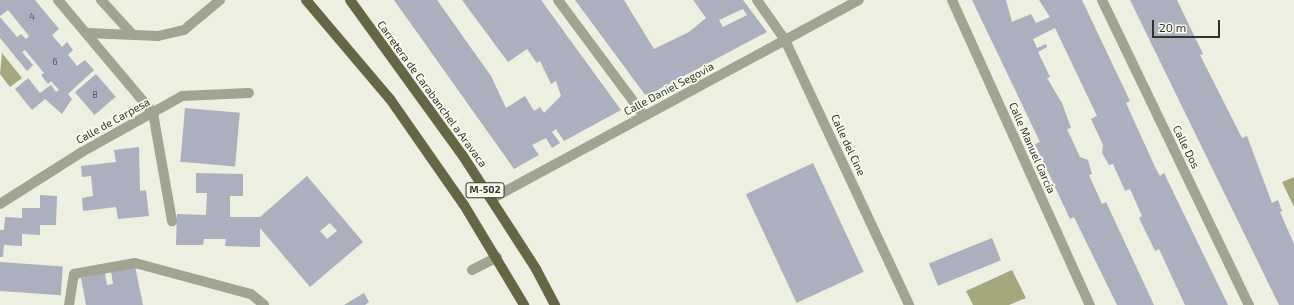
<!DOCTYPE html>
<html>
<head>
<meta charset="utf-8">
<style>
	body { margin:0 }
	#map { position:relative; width:1294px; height:305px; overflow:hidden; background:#edefe0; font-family:"Exo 2",sans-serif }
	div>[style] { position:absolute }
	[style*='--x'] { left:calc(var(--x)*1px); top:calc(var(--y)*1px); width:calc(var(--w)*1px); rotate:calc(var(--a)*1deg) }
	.water>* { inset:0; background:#a5a87d }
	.building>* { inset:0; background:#acafbd; transform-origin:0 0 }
	.lane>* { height:10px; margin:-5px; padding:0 5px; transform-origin:5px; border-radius:5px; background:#a2a390 }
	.street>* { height:10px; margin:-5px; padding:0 5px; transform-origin:5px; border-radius:5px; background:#a2a390 }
	.primary>* { height:10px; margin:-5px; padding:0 5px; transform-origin:5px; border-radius:5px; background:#646644 }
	span { translate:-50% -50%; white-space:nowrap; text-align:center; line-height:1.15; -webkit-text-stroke:3.5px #fafced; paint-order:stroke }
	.number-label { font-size:9px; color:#505150 }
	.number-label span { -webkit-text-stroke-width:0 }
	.shield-label span { padding:1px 3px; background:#fafced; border:1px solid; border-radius:3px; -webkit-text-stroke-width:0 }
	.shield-label { font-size:10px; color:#31322c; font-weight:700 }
	.street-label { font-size:11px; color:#31322c }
	.scale { position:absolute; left:1152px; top:20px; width:68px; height:18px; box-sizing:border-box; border:2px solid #31322c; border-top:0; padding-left:5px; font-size:12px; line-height:14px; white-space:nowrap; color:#31322c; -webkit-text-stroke:3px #fafced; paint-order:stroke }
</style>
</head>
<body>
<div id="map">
	<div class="water">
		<i style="clip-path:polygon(2px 53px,22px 78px,10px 87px,0 74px)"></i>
		<i style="clip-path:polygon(1294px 177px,1294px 207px,1282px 182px)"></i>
		<i style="clip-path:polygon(1012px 270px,1026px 298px,1009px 305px,973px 305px,966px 291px)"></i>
	</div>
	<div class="building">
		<i style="clip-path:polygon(0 0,35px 0,59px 29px,52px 35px,62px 47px,67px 42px,73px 50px,68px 55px,77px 66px,85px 60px,94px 70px,68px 94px,72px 99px,62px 114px,45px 99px,32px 110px,15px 89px,28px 78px,40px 93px,51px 85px,56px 92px,59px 90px,51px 81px,48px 84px,41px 75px,44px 73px,25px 50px,22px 52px,33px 65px,27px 71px,0 38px,0 17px,17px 37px,21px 34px,26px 39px,29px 36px,8px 10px,0 16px)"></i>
		<i style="clip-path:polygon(394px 0,437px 0,491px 76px,506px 108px,525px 96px,534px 111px,540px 107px,544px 113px,561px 96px,556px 81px,551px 84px,540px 61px,537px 63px,527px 49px,508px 62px,462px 0,541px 0,621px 110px,564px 141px,556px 129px,552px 132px,560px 143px,552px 148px,546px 138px,532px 145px,539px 155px,514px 169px)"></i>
		<i style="clip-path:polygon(evenodd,575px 0,624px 0,654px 49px,689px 32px,706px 18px,693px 0,743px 0,767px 32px,646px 96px,575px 0,743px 9px,747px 15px,723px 27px,719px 20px,743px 9px)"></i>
		<i style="clip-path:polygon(972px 0,1006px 0,1012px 22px,1031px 14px,1036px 23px,1050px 17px,1039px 0,1082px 0,1130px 101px,1126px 103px,1156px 169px,1160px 176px,1164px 173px,1228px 305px,1185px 305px,1159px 249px,1155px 251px,1139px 218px,1142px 216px,1130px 189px,1125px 191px,1113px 164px,1109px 165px,1102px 153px,1103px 145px,1091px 119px,1097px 116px,1055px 28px,1033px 39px,1037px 48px,1046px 44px,1047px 47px,1038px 52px,1050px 77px,1047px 78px,1062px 103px,1071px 128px,1067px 129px,1080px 157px,1088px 160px,1092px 174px,1089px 175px,1102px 204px,1106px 202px,1154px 305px,1117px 305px,1074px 217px,1070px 219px,1035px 144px,1040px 142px)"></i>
		<i style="clip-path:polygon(1130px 0,1177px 0,1203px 54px,1200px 55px,1242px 138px,1247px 136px,1272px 203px,1278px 200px,1282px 211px,1280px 212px,1294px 244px,1294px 305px,1279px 305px)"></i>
		<i style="left:96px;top:74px;width:30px;height:28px;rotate:49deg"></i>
		<i style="left:185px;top:108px;width:55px;height:54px;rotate:5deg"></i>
		<i style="clip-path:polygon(139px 147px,140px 191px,146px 190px,149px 216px,118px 219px,116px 207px,83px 211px,82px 198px,93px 196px,91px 176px,82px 177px,81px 166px,116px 162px,114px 150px)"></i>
		<i style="left:813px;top:163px;width:120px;height:74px;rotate:65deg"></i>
		<i style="clip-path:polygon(evenodd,196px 173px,243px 174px,243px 196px,230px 196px,230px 217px,260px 217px,307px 176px,363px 242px,310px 287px,260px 228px,260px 247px,225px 246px,226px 239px,204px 239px,203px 245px,176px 245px,177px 214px,206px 215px,207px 193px,196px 193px,196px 173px,330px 223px,337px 231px,327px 239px,320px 231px,330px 223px)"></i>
		<i style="clip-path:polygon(40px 195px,57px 196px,56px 225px,40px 225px,40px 235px,22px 234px,22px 246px,4px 245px,3px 257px,0 257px,0 230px,4px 230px,5px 217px,22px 218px,22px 208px,40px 208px)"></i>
		<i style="left:992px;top:238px;width:24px;height:68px;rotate:68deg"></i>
		<i style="left:0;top:262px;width:63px;height:29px;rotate:4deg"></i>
		<i style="clip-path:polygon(135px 266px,143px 305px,86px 305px,81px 278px,105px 273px,107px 285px,113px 284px,111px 271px)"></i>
		<i style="clip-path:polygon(364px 293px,369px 302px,365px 305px,344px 305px)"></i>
	</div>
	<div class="lane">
		<i style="--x:58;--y:0;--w:148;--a:49.9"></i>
		<i style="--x:153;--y:113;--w:110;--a:80"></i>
		<i style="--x:101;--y:0;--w:47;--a:47.6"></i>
		<i style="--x:87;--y:33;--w:71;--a:2.4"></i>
		<i style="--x:158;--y:36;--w:27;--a:-13"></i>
		<i style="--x:184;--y:30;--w:47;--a:-39.8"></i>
		<i style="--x:472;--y:270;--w:28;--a:-27"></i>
		<i style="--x:69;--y:305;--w:31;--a:-81"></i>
		<i style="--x:74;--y:274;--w:62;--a:-10.2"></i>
		<i style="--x:135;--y:263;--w:120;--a:15"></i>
		<i style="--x:251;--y:294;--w:17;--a:40"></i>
	</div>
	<div class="street">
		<i style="--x:558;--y:0;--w:144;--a:53.4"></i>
		<i style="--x:757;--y:0;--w:49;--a:55"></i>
		<i style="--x:785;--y:40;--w:293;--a:64.9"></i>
		<i style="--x:952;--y:0;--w:335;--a:65.7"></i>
		<i style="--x:1102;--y:0;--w:339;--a:64.3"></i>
		<i style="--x:491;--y:199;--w:418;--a:-28.4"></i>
		<i style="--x:0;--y:204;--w:97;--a:-32.4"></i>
		<i style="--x:82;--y:152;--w:115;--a:-29.2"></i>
		<i style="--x:182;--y:96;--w:67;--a:-2.6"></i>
	</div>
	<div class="primary">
		<i style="--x:306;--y:0;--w:130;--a:49.7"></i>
		<i style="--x:390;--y:99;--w:129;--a:55.1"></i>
		<i style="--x:464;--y:205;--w:117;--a:59"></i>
		<i style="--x:350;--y:0;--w:193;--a:54.1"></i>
		<i style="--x:463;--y:156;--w:135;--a:57.1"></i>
		<i style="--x:536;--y:269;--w:41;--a:62.2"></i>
	</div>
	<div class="number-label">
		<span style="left:32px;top:17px">4</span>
		<span style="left:55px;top:62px">6</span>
		<span style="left:95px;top:95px">8</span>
	</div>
	<div class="shield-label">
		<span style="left:485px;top:190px">M-502</span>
	</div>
	<div class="street-label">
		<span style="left:669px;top:89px;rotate:-28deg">Calle Daniel Segovia</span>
		<span style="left:432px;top:94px;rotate:54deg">Carretera de Carabanchel a Aravaca</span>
		<span style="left:113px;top:121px;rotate:-29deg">Calle de Carpesa</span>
		<span style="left:848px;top:145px;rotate:65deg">Calle del Cine</span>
		<span style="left:1186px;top:147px;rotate:64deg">Calle Dos</span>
		<span style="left:1032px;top:148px;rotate:66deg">Calle Manuel García</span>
	</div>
	<div class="scale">20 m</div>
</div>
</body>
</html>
